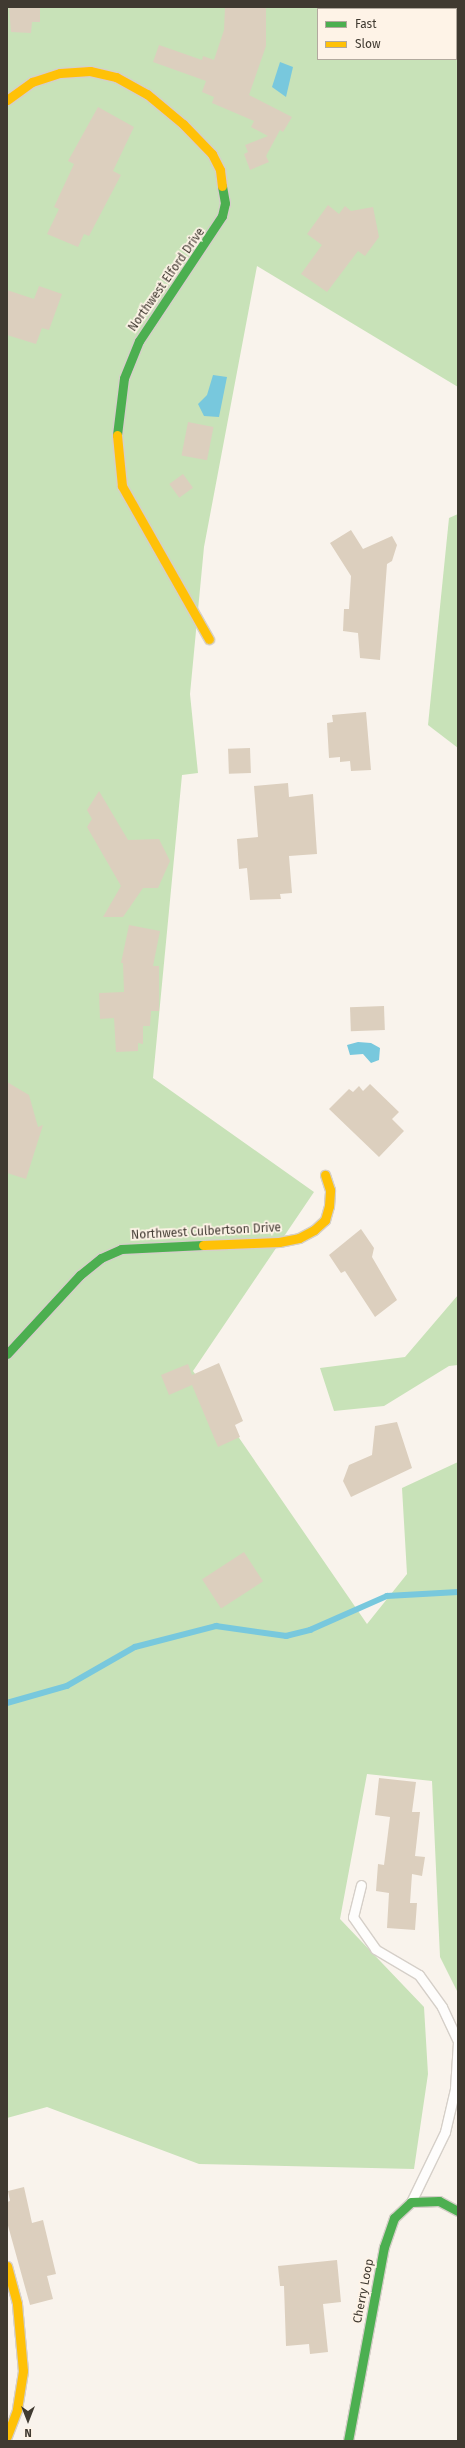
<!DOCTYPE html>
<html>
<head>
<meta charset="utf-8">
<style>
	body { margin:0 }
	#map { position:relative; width:465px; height:2448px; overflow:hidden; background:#f9f3ec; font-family:"Fira Sans",sans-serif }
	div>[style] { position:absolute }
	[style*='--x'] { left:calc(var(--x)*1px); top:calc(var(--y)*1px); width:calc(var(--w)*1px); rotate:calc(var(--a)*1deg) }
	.green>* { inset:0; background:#c8e2b8 }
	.water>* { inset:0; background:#78c8dd }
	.stream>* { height:5.5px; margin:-2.75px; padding:0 2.75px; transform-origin:2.75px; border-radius:2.75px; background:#78c8dd }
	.building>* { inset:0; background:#dccfbe; transform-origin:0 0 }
	.roads { filter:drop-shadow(1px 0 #d5cfc8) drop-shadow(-1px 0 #d5cfc8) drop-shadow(0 1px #d5cfc8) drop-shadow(0 -1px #d5cfc8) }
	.lane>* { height:9px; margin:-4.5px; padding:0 4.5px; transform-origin:4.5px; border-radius:4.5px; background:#fefdfc }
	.fast>* { height:9px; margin:-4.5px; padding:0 4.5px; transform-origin:4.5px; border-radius:4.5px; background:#4caf50 }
	.slow>* { height:9px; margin:-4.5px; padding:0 4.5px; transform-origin:4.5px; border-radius:4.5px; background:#ffc107 }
	span { translate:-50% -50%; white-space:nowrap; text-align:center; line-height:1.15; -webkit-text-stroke:3.5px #fef3e7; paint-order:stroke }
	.street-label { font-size:12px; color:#403a31 }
	.frame { position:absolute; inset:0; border:8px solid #403a31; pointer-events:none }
	.legend { position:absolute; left:317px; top:8px; width:140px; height:52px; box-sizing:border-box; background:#fef3e7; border:1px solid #b2a99e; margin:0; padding:5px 7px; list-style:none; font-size:12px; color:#403a31 }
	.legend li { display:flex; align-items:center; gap:8px; height:20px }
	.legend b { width:20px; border:1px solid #b2a99e }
	.north { position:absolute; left:8px; top:2400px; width:40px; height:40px; -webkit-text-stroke:3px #fef3e7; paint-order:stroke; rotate:180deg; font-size:11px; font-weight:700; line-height:16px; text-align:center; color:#403a31 }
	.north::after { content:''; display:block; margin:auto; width:14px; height:18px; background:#403a31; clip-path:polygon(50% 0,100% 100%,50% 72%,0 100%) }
</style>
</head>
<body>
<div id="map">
	<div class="green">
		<i style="clip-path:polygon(evenodd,7px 7px,458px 7px,458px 387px,257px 266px,204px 547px,190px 694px,198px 773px,182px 775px,153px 1078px,314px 1192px,193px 1371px,367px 1624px,407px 1574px,402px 1488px,458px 1462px,458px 1993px,440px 1957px,432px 1781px,367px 1774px,340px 1919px,424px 2007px,428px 2074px,414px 2169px,199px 2164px,47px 2107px,7px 2118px,7px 7px,318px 9px,456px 9px,456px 59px,318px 59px,318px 9px)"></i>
		<i style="clip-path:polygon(458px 514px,458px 748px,428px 725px,449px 518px)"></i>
		<i style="clip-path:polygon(458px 1295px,458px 1365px,449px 1366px,384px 1406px,334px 1411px,320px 1368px,405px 1357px)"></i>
	</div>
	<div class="water">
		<i style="clip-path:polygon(280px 62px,293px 67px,286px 97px,272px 87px)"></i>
		<i style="clip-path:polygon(213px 375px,227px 377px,219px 417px,204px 416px,198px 404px,207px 395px)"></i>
		<i style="clip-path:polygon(358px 1042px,371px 1043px,380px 1048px,379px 1060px,371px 1063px,363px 1054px,350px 1055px,347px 1045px)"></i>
	</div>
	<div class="stream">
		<i style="--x:7;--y:1703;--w:62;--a:-15.8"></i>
		<i style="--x:67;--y:1686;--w:78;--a:-29.8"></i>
		<i style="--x:135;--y:1647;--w:84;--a:-14.5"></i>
		<i style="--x:216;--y:1626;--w:71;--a:8.1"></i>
		<i style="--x:286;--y:1636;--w:25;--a:-14"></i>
		<i style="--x:310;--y:1630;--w:84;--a:-23.8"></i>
		<i style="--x:387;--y:1596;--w:71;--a:-3.2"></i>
	</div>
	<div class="building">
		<i style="clip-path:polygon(9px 7px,40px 7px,40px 22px,32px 22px,31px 33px,11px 32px)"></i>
		<i style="clip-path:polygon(225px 7px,266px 7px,266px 46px,249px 95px,292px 117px,283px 132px,280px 130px,266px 156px,269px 162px,250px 170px,244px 154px,248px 152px,245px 145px,268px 136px,251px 127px,254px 121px,212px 103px,214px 97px,202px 92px,206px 81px,153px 62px,159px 45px,202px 60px,203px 56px,214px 60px,224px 30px)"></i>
		<i style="clip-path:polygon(98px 107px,134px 127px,113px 171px,121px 175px,89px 236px,84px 234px,78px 247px,47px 234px,59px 209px,54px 207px,74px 164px,68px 161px)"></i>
		<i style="clip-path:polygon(328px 205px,339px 214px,345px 206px,351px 211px,373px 207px,379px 237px,365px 256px,358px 251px,327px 292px,301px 274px,322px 245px,307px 234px)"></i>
		<i style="clip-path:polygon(39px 286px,62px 294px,49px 330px,42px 328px,36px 344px,7px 335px,7px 290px,34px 299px)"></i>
		<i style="left:188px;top:422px;width:26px;height:34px;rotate:11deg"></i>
		<i style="left:183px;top:474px;width:17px;height:17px;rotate:54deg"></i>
		<i style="clip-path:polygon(351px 530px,363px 549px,392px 536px,397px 545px,392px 561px,387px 564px,380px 660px,360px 658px,358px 633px,343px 631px,344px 609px,349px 609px,351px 576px,330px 543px)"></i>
		<i style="clip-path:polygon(366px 712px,371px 770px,351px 771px,350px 761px,340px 762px,340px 757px,329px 758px,327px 723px,333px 722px,332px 715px)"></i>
		<i style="left:250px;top:748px;width:25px;height:22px;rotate:88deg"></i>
		<i style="clip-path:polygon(288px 783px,289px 797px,313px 794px,317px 854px,289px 856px,292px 893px,280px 894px,281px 899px,250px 900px,247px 868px,239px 869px,237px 839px,258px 837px,254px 786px)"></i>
		<i style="clip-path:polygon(99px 791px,128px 840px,159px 839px,170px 861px,158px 888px,143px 888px,123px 917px,103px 917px,121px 886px,87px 827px,92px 819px,87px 810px)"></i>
		<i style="clip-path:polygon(129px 925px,160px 931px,153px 966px,159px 966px,159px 1011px,151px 1011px,150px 1026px,143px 1026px,143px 1044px,138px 1043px,138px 1051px,116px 1052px,114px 1018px,100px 1019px,99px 993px,124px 992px,123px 963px,121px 963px)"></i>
		<i style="left:384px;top:1006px;width:24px;height:34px;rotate:88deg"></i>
		<i style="clip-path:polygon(7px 1082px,29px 1095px,38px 1127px,43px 1125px,26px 1179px,7px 1173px)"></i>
		<i style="clip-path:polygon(370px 1084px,399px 1112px,392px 1119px,404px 1131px,379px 1157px,329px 1109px,349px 1089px,353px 1092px,359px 1086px,363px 1091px)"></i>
		<i style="clip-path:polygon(361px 1229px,374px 1248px,372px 1257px,397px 1300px,375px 1317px,345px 1271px,341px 1273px,329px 1255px)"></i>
		<i style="clip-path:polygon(219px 1363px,243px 1421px,235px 1425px,240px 1437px,218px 1447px,192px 1385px,169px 1395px,161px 1375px,188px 1364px,192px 1375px)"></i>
		<i style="clip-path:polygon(397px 1422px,412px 1468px,351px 1497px,343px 1481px,349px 1465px,372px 1455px,375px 1426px)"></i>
		<i style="left:244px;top:1552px;width:35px;height:50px;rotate:57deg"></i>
		<i style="clip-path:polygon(379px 1778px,416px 1782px,412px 1812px,420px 1812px,415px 1856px,425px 1857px,422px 1876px,412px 1874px,410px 1903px,417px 1903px,415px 1930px,387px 1928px,389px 1893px,376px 1891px,378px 1864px,384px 1865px,390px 1817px,375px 1815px)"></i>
		<i style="clip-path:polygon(24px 2187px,32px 2223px,43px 2220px,56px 2274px,47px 2276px,53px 2299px,30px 2305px,7px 2222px,7px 2202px,10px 2201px,8px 2191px)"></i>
		<i style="clip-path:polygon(337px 2260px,341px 2302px,323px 2304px,328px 2352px,310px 2354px,309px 2344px,286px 2346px,284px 2286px,280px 2286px,278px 2266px)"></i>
	</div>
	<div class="roads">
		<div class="lane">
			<i style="--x:361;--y:1885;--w:33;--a:104"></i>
			<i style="--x:353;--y:1917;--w:39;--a:55"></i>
			<i style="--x:375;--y:1949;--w:51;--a:30.6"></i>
			<i style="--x:419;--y:1975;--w:39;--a:54"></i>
			<i style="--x:442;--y:2007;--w:38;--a:65"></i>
			<i style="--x:458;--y:2042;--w:47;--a:93.7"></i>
			<i style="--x:455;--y:2089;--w:44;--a:103.1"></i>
			<i style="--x:445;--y:2132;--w:76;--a:115.9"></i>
		</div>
		<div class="fast">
			<i style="--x:117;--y:435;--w:57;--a:-83"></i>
			<i style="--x:124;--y:378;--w:40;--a:-68"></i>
			<i style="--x:139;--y:341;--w:150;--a:-56.4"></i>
			<i style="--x:222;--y:216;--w:13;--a:-77"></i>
			<i style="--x:225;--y:203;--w:17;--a:-100"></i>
			<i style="--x:7;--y:1354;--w:108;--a:-47.3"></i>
			<i style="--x:80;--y:1275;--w:27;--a:-39"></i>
			<i style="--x:101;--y:1258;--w:22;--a:-24"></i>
			<i style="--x:121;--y:1249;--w:82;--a:-2.8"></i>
			<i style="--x:348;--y:2441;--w:197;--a:-79.5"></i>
			<i style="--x:384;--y:2247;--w:31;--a:-71"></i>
			<i style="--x:394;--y:2218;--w:23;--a:-43"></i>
			<i style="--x:411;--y:2202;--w:28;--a:-2"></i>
			<i style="--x:439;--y:2201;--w:21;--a:28"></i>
		</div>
		<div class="slow">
			<i style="--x:7;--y:100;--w:31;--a:-36"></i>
			<i style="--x:32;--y:82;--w:29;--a:-18"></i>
			<i style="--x:60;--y:73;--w:30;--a:-4"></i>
			<i style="--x:90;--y:71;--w:27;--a:13"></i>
			<i style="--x:116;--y:77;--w:35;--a:29"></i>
			<i style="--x:147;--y:94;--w:47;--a:39.8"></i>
			<i style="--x:183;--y:124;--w:42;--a:46"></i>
			<i style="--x:212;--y:154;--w:18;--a:63"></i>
			<i style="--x:220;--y:170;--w:16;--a:83"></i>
			<i style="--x:117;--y:435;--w:51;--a:84.4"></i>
			<i style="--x:122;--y:486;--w:176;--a:60.4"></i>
			<i style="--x:203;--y:1245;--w:76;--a:-2.3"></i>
			<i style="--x:279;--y:1242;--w:20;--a:-11"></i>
			<i style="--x:299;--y:1238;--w:17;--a:-28"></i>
			<i style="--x:314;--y:1230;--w:15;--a:-42"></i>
			<i style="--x:325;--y:1220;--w:15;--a:-74"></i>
			<i style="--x:329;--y:1206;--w:16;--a:-86"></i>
			<i style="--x:330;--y:1190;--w:16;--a:-108"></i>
			<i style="--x:7;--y:2266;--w:39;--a:75"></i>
			<i style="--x:17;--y:2304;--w:67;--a:84.9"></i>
			<i style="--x:23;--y:2371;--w:39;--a:99"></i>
			<i style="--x:17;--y:2410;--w:28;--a:111"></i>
		</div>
	</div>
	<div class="street-label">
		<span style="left:167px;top:280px;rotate:-55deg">Northwest Elford Drive</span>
		<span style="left:206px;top:1232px;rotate:-3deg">Northwest Culbertson Drive</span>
		<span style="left:364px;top:2291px;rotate:-79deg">Cherry Loop</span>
	</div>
	<div class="frame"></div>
	<ul class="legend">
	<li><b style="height:5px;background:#4caf50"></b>Fast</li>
	<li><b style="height:5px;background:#ffc107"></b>Slow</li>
	</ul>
	<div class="north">N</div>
</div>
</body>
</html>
